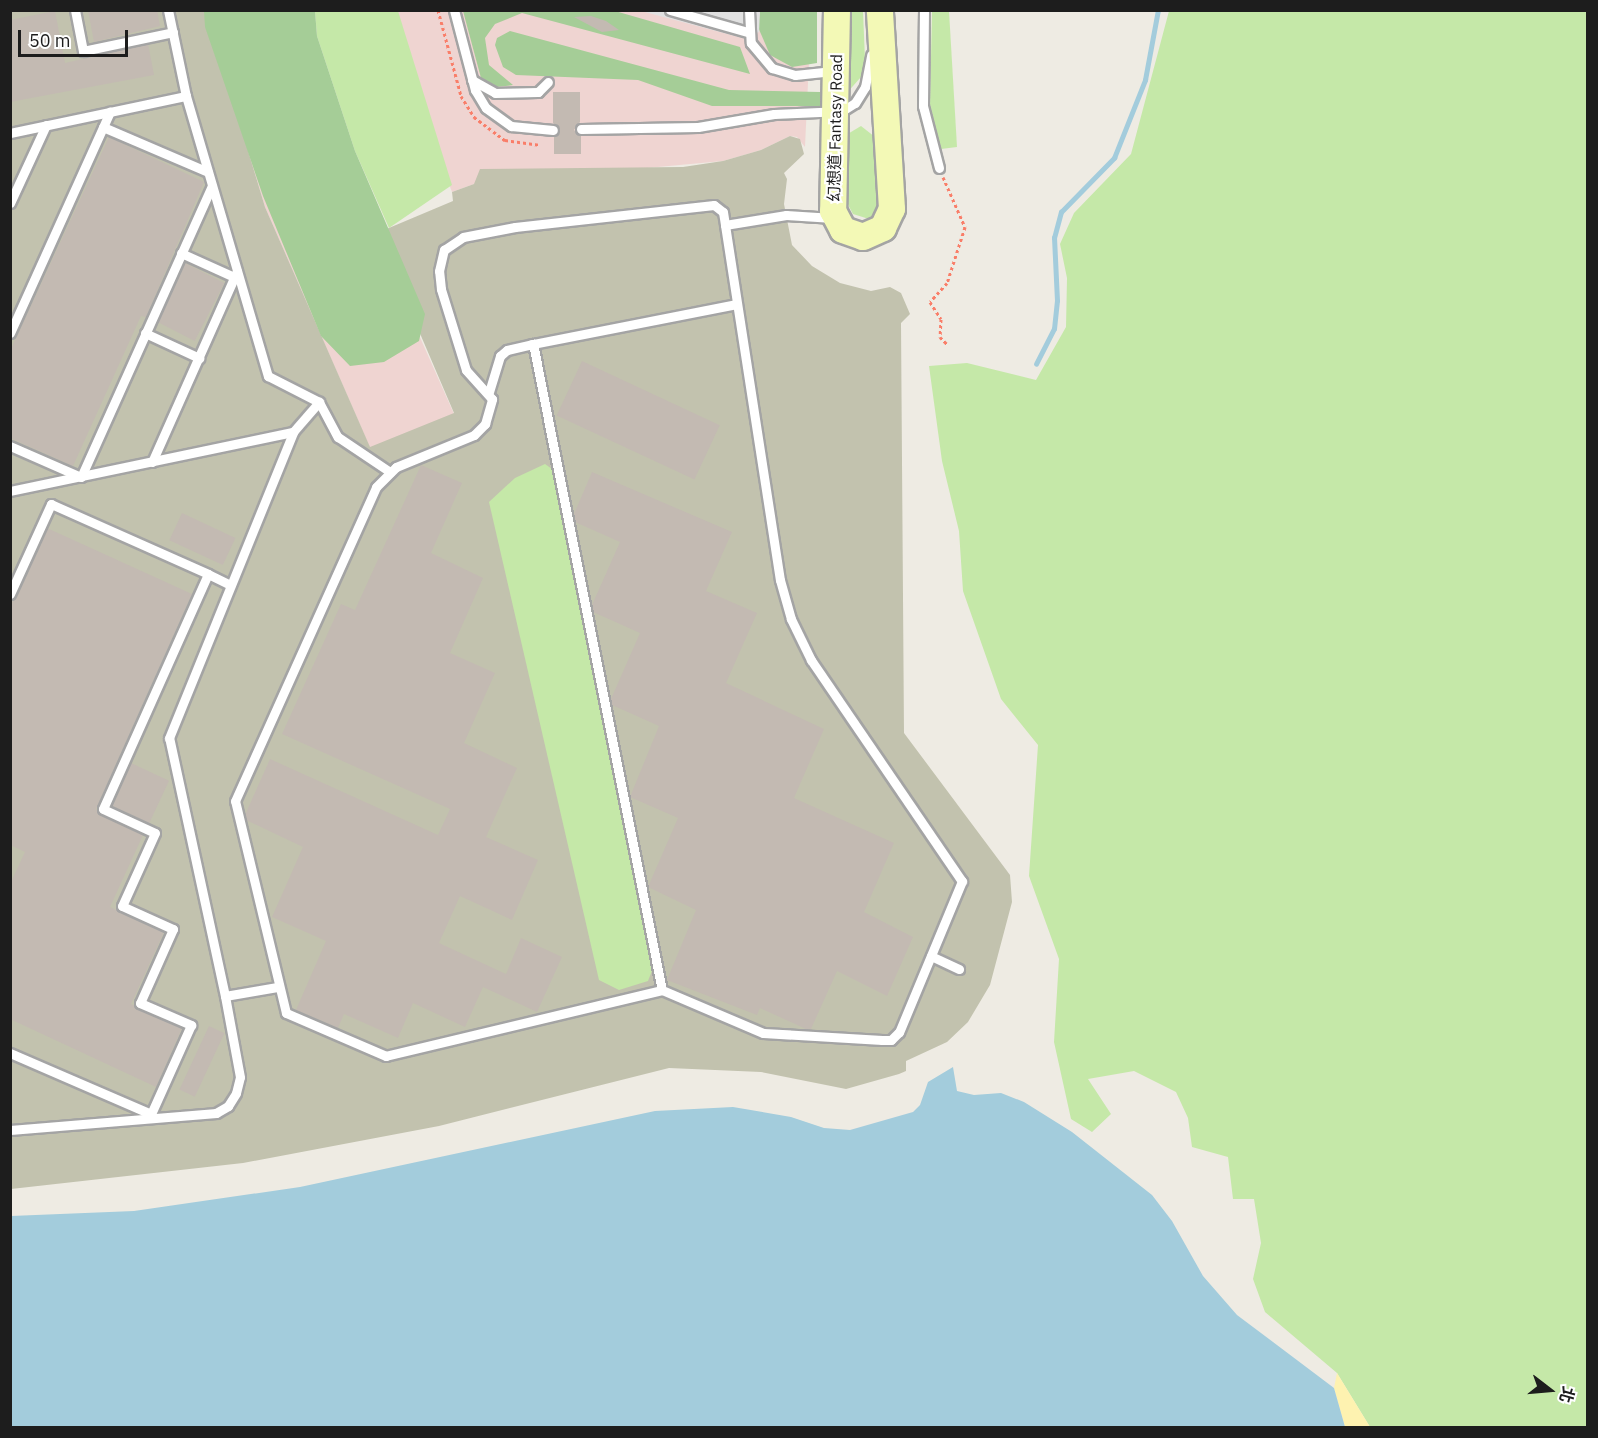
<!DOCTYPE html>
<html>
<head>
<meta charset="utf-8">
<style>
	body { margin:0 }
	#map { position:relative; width:1598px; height:1438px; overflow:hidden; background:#eeebe3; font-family:"IBM Plex Sans","Noto Sans TC",sans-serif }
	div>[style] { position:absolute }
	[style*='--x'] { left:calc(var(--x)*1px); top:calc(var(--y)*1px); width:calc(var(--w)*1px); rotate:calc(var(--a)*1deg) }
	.commercial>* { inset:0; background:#efd4d1 }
	.construction>* { inset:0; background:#c2c2ae }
	.grass>* { inset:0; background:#c5e8a8 }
	.forest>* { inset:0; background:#a5cd97 }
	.sand>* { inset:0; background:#fef2b0 }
	.parking>* { inset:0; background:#e1e1e1 }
	.water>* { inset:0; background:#a3ccdc }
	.stream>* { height:4.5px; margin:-2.25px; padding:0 2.25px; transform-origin:2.25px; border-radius:2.25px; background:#a3ccdc }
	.building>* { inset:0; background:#c3bab2; transform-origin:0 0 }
	.path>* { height:3px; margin-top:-1.5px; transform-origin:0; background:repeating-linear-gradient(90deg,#f97e69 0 3px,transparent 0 6px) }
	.roads { filter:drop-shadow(2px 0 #a4a4a4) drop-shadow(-2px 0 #a4a4a4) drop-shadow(0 2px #a4a4a4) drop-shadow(0 -2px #a4a4a4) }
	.lane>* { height:9px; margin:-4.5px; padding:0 4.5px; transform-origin:4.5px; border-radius:4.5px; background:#fff }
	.secondary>* { height:26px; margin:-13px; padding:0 13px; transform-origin:13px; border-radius:13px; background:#f3f9b6 }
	span { translate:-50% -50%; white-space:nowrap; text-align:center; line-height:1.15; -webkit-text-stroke:4.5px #fff; paint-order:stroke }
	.street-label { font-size:16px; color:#1d1d1d }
	.frame { position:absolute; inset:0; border:12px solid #1d1d1d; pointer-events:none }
	.north { position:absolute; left:1520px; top:1360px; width:60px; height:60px; -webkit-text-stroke:4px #fff; paint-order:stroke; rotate:106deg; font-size:16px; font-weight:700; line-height:24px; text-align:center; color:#1d1d1d }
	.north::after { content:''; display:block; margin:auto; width:21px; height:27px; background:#1d1d1d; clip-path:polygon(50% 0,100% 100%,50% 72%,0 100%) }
	.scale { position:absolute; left:18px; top:30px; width:110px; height:27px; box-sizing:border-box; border:3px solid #1d1d1d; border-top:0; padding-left:8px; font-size:18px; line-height:21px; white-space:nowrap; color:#1d1d1d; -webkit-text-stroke:4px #fff; paint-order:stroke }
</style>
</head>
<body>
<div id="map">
	<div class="commercial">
		<i style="clip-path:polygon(392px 11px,781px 11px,810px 40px,805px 147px,797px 137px,790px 136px,761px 150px,723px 161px,474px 184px,452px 192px,405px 68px)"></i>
		<i style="clip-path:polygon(227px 81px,399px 290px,454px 414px,370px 448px,265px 207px)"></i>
	</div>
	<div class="construction">
		<i style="clip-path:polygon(10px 11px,213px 11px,227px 81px,265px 207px,370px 447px,454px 413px,377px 233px,453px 201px,452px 192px,474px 184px,480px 169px,683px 167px,723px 161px,761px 150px,790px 136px,800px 139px,804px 154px,784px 173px,787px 179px,784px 204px,792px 245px,812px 266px,840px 283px,871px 291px,890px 287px,901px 293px,910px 314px,901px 323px,904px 733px,1010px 875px,1012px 902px,990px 985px,968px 1022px,947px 1042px,906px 1061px,906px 1071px,899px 1074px,846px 1089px,761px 1072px,669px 1068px,439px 1126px,243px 1163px,11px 1189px)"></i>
	</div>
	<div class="grass">
		<i style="clip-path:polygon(315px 11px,398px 11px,452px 185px,389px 228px,355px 151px,317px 36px)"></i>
		<i style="clip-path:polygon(846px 11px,863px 11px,865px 60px,861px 77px,845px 95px)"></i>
		<i style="clip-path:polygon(932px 11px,949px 11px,957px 147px,941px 149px,930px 105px)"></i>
		<i style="clip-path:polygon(1169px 11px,1587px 11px,1587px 1427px,1370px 1427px,1337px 1373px,1265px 1312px,1253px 1279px,1261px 1243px,1254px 1199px,1233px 1199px,1228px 1157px,1192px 1147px,1188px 1118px,1176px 1092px,1134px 1071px,1088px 1079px,1111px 1114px,1092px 1132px,1071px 1119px,1054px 1042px,1059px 959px,1029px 876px,1038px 745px,1001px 699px,963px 591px,959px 531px,942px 461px,929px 366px,967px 363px,1036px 380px,1066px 327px,1067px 278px,1060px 244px,1074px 213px,1131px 154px)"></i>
		<i style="clip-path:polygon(861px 126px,875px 137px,881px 206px,877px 215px,869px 219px,853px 214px,845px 199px,846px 135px)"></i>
		<i style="clip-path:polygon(545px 464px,552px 469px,653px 968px,648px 981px,619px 990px,599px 980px,489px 502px,515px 478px)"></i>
	</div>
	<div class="forest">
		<i style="clip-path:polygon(204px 11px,315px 11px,317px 36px,355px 151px,425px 314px,419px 341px,384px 362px,350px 366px,321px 336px,263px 196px,205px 27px)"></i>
		<i style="clip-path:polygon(463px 11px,615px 11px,740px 47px,750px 74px,522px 13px,495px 24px,485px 38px,489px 65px,513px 85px,497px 87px,481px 78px)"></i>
		<i style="clip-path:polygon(760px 11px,817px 11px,817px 63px,792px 67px,770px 55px,758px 27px)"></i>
		<i style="clip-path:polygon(510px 31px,729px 90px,820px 92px,820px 106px,712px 106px,638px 80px,516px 75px,503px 67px,495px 45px,497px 38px)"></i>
	</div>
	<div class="sand">
		<i style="clip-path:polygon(1337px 1373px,1370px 1427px,1345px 1427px,1334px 1388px)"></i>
	</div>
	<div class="parking">
		<i style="clip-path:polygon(641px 11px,760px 11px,759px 32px,746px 39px)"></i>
	</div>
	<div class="water">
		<i style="clip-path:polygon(953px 1067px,957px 1091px,974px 1095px,1001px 1093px,1024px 1102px,1072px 1132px,1152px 1195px,1172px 1221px,1203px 1276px,1237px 1315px,1334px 1388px,1345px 1427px,11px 1427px,11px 1216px,134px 1211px,300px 1187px,655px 1111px,733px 1107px,791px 1117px,824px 1128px,850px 1130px,913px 1112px,920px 1105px,928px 1082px)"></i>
	</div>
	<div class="stream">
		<i style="--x:1036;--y:364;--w:39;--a:-63"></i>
		<i style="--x:1054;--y:329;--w:28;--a:-84"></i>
		<i style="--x:1057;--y:301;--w:63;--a:-92.7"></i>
		<i style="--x:1054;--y:238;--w:27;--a:-75"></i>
		<i style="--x:1061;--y:212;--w:76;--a:-45.5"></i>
		<i style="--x:1114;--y:158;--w:84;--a:-68.3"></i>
		<i style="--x:1145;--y:80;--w:71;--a:-79.5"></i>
	</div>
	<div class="building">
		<i style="clip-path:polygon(88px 10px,157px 10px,160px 26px,94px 42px)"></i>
		<i style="clip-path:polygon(55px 11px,65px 63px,148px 44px,154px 75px,10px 102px,10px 20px)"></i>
		<i style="clip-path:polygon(591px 16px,606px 21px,619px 30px,602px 32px,574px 17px)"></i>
		<i style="clip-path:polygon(553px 92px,580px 92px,580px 122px,574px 130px,581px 136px,581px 154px,554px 154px,554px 137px,560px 130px,553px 123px)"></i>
		<i style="clip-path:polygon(109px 137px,204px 182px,146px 317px,141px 316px,73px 466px,10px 438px,10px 351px)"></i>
		<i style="left:185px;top:263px;width:44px;height:65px;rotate:27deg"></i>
		<i style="left:582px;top:361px;width:152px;height:60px;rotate:25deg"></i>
		<i style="clip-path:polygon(421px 465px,462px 483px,431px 553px,483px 578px,450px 653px,495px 673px,464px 743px,517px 768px,486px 837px,538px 860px,512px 920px,460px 896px,439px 943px,506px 974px,521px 938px,562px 957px,537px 1012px,483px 987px,465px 1027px,413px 1003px,398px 1038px,344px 1014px,338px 1028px,296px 1010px,326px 941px,272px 917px,303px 847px,246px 820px,245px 815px,270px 759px,438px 835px,450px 809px,282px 734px,341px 604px,355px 610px)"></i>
		<i style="clip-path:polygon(592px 472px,732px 532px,706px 591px,757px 613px,726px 683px,824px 729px,794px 798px,894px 843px,864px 912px,913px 937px,887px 996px,837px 971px,811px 1029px,806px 1029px,760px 1008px,757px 1015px,667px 980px,696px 910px,648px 887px,678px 818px,630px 797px,659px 726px,612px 705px,611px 699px,640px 633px,593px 612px,592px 605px,620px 542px,575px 522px,574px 514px)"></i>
		<i style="left:182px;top:513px;width:59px;height:30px;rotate:25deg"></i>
		<i style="clip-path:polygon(47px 528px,192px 594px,96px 809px,100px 815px,143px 835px,110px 907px,164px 932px,131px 1004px,182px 1028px,156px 1087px,10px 1019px,10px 884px,25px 852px,10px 845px,10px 607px)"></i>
		<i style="left:131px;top:763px;width:42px;height:47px;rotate:25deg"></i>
		<i style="left:209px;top:1026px;width:17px;height:70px;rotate:25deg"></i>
	</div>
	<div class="path">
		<i style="--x:438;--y:10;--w:89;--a:75"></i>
		<i style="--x:461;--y:96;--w:25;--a:58"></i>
		<i style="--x:474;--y:117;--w:39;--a:37"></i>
		<i style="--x:505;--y:140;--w:36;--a:8"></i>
		<i style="--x:943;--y:177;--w:55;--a:66.3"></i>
		<i style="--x:965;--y:227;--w:59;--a:107.8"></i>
		<i style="--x:947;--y:283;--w:25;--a:132"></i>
		<i style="--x:930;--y:302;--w:20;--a:57"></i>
		<i style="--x:941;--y:319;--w:18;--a:93"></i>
		<i style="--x:940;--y:337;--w:10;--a:45"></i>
	</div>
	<div class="roads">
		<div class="lane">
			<i style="--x:75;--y:10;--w:42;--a:79"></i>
			<i style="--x:83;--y:51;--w:92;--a:-11.9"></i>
			<i style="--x:168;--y:10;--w:88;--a:78.2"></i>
			<i style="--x:186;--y:96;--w:292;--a:73.7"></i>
			<i style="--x:268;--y:376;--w:57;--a:27"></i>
			<i style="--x:319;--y:402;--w:40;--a:62"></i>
			<i style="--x:338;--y:437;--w:63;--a:33.9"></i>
			<i style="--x:454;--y:10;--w:83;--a:75.3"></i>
			<i style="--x:475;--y:90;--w:21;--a:59"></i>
			<i style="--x:486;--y:108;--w:31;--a:36"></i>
			<i style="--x:511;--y:126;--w:42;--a:5.4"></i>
			<i style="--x:670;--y:10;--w:81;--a:15.8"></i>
			<i style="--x:749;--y:10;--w:33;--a:87"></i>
			<i style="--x:751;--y:43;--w:33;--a:50"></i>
			<i style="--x:772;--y:68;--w:24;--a:17"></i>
			<i style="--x:795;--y:75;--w:38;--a:-6"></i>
			<i style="--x:924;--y:10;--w:96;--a:90.6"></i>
			<i style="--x:923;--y:106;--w:64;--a:75.5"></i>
			<i style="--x:472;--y:80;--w:26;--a:29"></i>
			<i style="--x:495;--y:93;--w:43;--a:-1.3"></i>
			<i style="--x:538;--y:92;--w:14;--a:-45"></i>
			<i style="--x:103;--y:127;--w:114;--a:23.2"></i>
			<i style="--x:581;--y:129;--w:117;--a:-1"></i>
			<i style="--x:698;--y:127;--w:77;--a:-9.7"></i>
			<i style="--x:774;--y:114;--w:68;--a:-2.5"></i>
			<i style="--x:842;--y:111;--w:15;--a:-32"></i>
			<i style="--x:855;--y:103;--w:19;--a:-58"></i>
			<i style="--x:865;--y:87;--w:33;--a:-79"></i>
			<i style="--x:10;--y:133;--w:180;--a:-11.9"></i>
			<i style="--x:10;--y:203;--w:86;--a:-65.2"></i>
			<i style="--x:725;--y:225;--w:359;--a:81.2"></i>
			<i style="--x:780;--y:580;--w:41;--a:74.2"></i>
			<i style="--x:791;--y:619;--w:46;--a:64"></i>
			<i style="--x:811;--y:660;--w:268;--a:55.7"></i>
			<i style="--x:962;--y:881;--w:164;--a:112.6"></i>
			<i style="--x:899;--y:1032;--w:11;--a:135"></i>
			<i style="--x:891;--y:1040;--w:9;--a:180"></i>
			<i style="--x:882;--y:1040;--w:119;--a:-176.6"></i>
			<i style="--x:763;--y:1033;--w:110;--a:-156.9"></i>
			<i style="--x:662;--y:990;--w:284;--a:166.6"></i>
			<i style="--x:386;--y:1056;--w:109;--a:-156.7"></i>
			<i style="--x:286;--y:1013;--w:218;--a:-103.5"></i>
			<i style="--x:235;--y:801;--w:344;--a:-65.8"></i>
			<i style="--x:376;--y:487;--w:28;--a:-45"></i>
			<i style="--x:396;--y:467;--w:84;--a:-22.3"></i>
			<i style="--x:474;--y:435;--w:16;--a:-45"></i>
			<i style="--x:485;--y:424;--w:26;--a:-74"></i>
			<i style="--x:492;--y:399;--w:39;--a:-132"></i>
			<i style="--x:466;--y:370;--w:85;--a:-107.2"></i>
			<i style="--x:441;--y:289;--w:18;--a:-96"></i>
			<i style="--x:439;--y:271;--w:22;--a:-77"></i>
			<i style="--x:444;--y:250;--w:23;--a:-34"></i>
			<i style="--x:463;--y:237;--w:53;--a:-10.9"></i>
			<i style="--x:515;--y:227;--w:200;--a:-6.3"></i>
			<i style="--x:714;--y:205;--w:11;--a:38"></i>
			<i style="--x:723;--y:212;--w:13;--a:81"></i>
			<i style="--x:725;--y:225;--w:62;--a:-9.3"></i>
			<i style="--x:786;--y:215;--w:47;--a:3.7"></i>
			<i style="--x:181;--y:253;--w:58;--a:24.4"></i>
			<i style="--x:10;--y:333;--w:243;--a:-65.7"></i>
			<i style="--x:145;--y:333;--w:60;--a:24.8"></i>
			<i style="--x:489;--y:392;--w:38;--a:-73"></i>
			<i style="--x:500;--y:356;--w:9;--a:-41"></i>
			<i style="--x:507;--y:350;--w:27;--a:-13"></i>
			<i style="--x:10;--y:446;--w:77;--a:23.6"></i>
			<i style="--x:81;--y:477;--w:319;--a:-65.8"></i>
			<i style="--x:152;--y:462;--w:209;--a:-66"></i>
			<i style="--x:10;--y:491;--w:289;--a:-11.8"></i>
			<i style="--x:293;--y:432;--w:40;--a:-49"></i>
			<i style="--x:208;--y:574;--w:25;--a:26"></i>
			<i style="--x:10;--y:594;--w:99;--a:-65.5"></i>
			<i style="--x:51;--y:504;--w:172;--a:24"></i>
			<i style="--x:208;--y:574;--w:257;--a:114.1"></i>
			<i style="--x:103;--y:809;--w:57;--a:24.8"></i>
			<i style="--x:155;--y:833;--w:80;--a:114.3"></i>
			<i style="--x:122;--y:906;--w:56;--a:24.3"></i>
			<i style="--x:173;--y:929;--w:81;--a:114"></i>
			<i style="--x:140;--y:1003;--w:56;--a:23.3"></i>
			<i style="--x:191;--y:1025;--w:98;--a:114.2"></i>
			<i style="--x:151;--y:1114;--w:154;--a:-156.6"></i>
			<i style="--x:931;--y:956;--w:31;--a:25"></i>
			<i style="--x:662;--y:990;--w:659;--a:-101.29"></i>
			<i style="--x:533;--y:344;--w:207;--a:-11.1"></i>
			<i style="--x:225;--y:996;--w:53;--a:-9.8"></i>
			<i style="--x:10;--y:1130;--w:207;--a:-4.7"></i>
			<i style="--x:216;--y:1113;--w:14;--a:-30"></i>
			<i style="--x:228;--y:1106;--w:15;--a:-58"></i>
			<i style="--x:236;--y:1093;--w:16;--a:-76"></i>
			<i style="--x:240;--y:1077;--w:82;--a:-100.5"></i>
			<i style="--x:225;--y:996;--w:264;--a:-102.2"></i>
			<i style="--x:169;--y:738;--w:330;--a:-67.9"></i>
		</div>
		<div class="secondary">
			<i style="--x:837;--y:10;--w:201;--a:91.1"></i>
			<i style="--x:833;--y:211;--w:21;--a:62"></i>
			<i style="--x:843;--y:230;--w:21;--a:19"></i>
			<i style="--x:863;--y:237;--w:22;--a:-24"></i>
			<i style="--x:883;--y:228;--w:21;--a:-65"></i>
			<i style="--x:892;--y:209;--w:199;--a:-93.5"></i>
		</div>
	</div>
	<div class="street-label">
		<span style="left:835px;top:128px;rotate:-89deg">幻想道 Fantasy Road</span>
	</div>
	<div class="frame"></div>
	<div class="north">北</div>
	<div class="scale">50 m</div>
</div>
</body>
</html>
